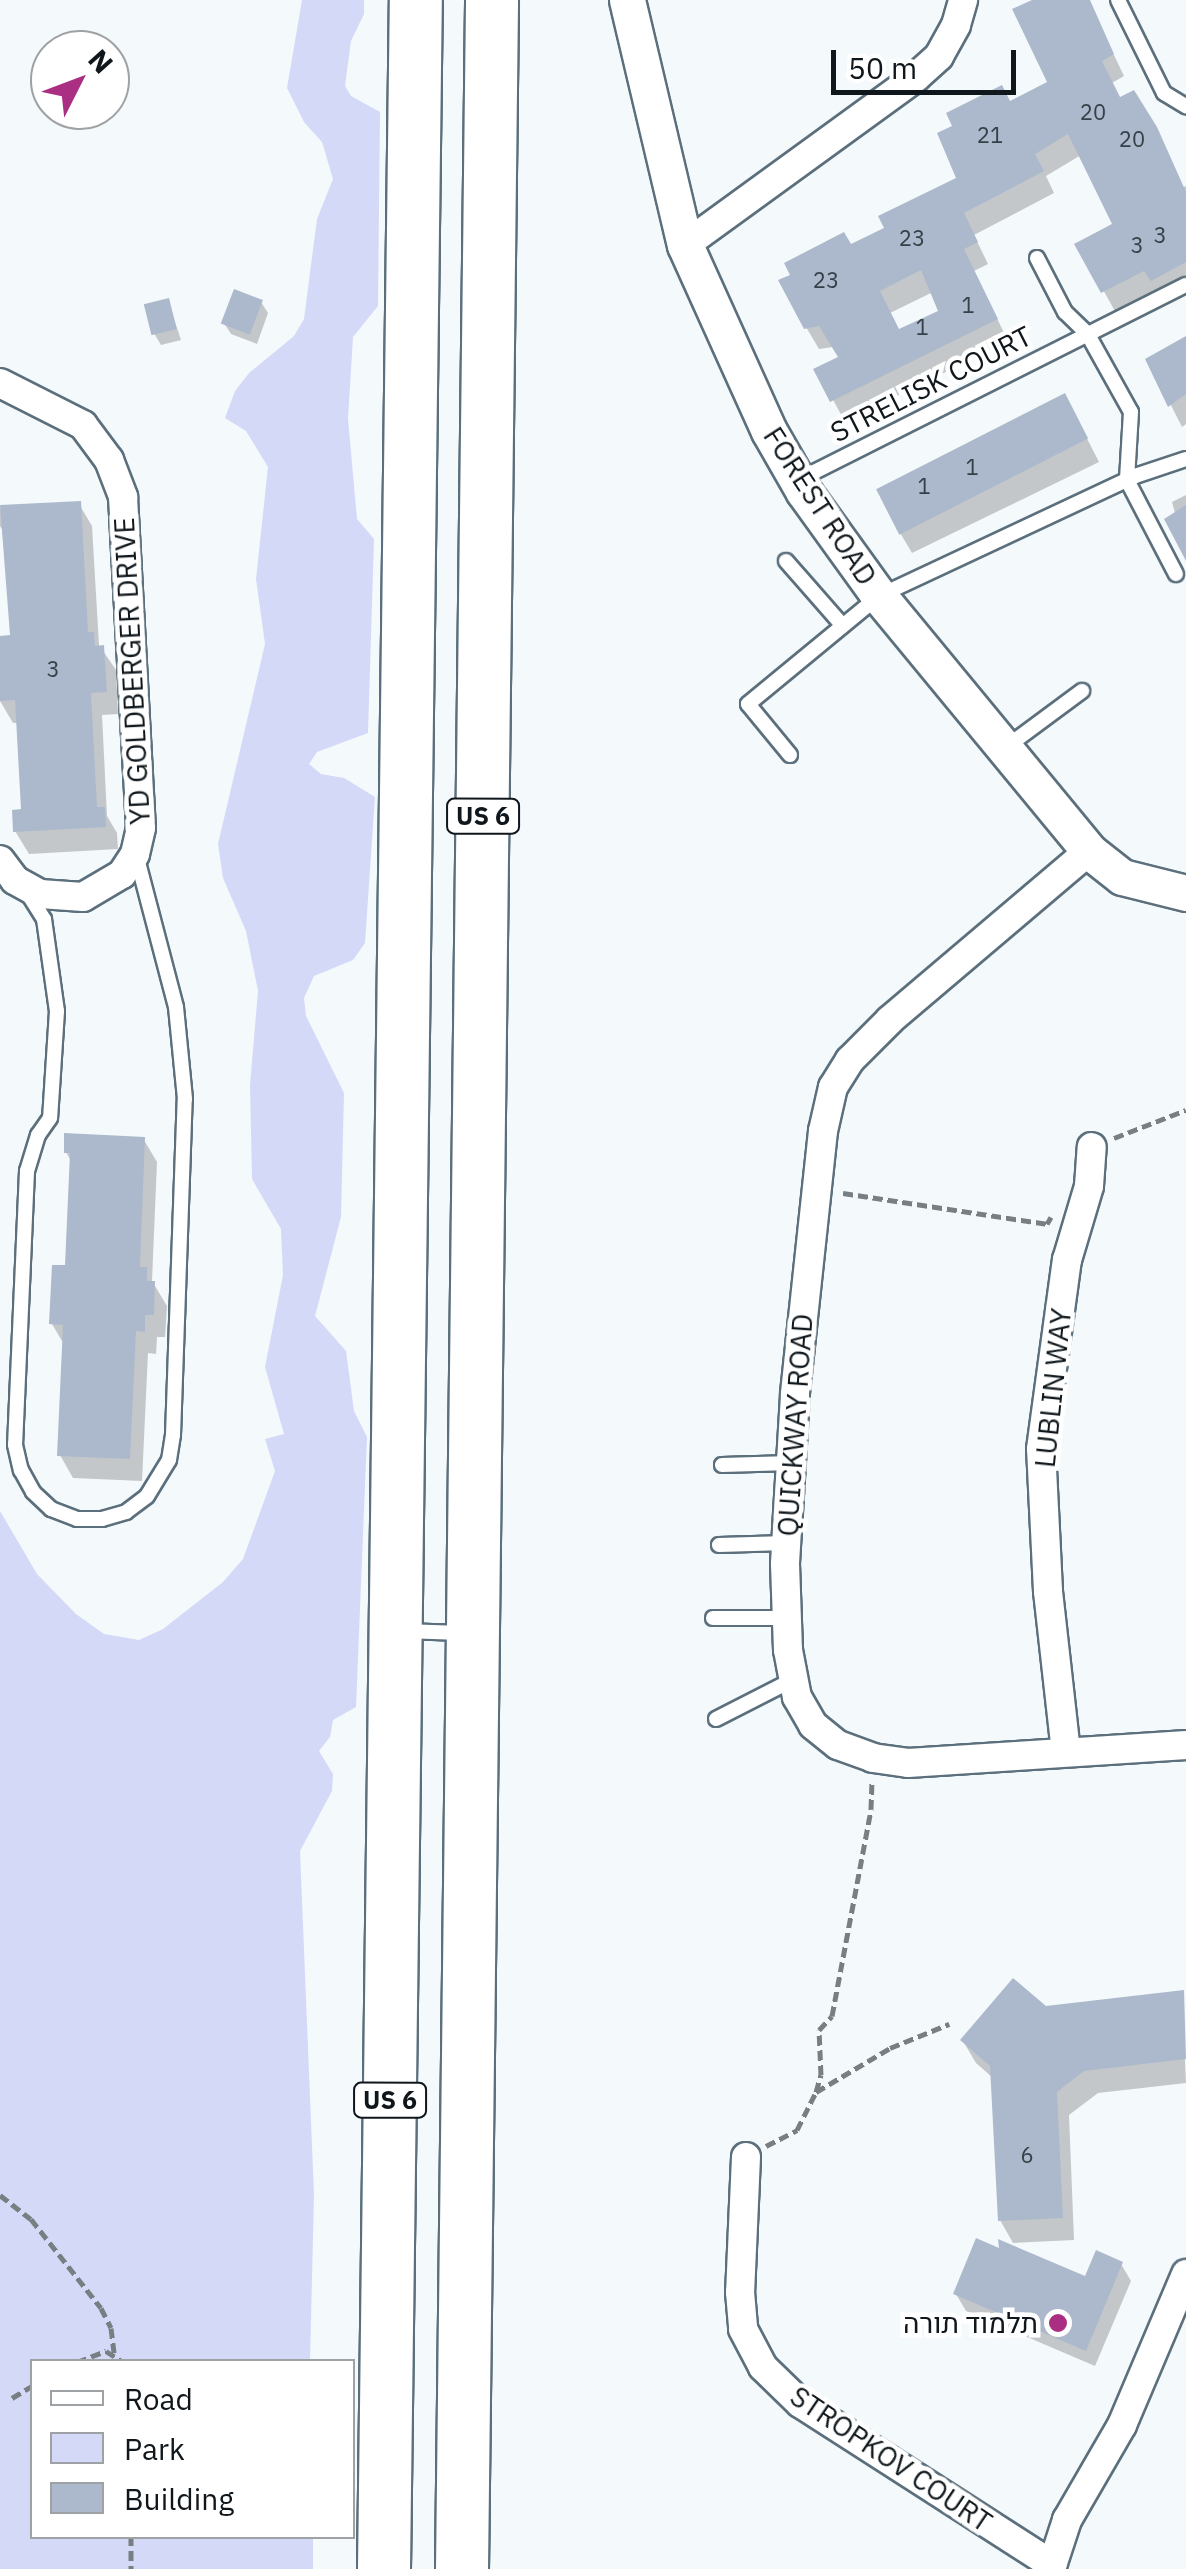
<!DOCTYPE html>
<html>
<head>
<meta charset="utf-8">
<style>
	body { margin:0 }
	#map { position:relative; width:1186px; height:2569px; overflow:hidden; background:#f4f9fc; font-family:"IBM Plex Sans",Heebo,sans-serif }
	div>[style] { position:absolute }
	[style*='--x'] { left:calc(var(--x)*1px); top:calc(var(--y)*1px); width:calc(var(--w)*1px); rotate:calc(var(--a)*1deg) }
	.green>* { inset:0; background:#d5d9f8 }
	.shadow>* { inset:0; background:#0003 }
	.building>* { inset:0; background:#acb9cc; transform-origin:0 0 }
	.path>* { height:5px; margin-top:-2.5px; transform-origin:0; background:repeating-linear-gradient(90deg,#787f83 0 10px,transparent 0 15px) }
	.roads { filter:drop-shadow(2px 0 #5b6f7c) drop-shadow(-2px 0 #5b6f7c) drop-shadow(0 2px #5b6f7c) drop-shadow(0 -2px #5b6f7c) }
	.service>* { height:14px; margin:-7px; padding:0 7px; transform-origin:7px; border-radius:7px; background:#fff }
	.minor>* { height:28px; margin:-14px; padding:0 14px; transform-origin:14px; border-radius:14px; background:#fff }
	.tertiary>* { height:35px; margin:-17.5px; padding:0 17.5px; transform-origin:17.5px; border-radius:17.5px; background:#fff }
	.motorway>* { height:52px; margin:-26px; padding:0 26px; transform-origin:26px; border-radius:26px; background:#fff }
	.dots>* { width:28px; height:28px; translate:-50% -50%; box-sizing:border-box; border:5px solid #fff; border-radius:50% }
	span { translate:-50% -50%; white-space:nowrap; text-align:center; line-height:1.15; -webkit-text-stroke:9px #fff; paint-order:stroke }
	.number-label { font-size:22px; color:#364048 }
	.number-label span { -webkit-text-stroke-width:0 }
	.shield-label span { padding:2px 8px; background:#fff; border:2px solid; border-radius:8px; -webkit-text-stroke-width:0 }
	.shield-label { font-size:25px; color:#0f171c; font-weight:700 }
	.street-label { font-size:28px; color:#0f171c }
	.poi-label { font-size:28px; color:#0f171c }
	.right { translate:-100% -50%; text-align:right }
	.legend { position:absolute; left:30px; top:2359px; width:325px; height:180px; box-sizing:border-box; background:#fff; border:2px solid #9fa2a4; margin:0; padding:12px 18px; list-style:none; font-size:30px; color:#0f171c }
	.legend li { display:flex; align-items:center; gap:20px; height:50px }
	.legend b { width:50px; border:2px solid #9fa2a4 }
	.north { position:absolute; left:30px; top:30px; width:100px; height:100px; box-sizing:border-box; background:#fff; border:2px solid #9fa2a4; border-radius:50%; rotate:48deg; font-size:28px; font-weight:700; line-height:40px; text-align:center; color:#0f171c }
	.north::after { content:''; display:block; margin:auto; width:35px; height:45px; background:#aa2f82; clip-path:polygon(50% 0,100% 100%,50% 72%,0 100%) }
	.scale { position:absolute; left:831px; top:50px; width:185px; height:45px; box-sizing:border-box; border:5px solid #0f171c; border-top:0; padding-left:12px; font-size:30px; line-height:35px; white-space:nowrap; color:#0f171c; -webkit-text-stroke:8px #fff; paint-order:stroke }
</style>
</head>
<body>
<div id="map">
	<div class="green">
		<i style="clip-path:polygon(302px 0,364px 0,364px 14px,351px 41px,345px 86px,351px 96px,380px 112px,378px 306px,353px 337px,348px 419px,357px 519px,374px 539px,368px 733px,317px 752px,309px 764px,321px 774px,344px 778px,375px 797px,365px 943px,353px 960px,314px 976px,304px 998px,306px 1016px,344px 1093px,341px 1217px,315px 1316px,346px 1351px,354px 1411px,367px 1437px,356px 1707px,333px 1720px,330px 1737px,319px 1751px,333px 1774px,332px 1791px,300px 1851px,314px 2195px,310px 2361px,32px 2362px,32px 2536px,313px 2537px,313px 2569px,0 2569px,0 1511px,37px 1574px,76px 1614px,104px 1634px,139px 1640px,163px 1629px,223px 1582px,243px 1559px,275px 1471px,265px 1439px,284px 1434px,265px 1367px,283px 1275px,281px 1229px,252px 1179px,250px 1085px,258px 991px,246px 931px,223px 878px,218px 844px,265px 644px,256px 579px,268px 467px,246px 431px,225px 418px,235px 391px,249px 373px,294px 336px,304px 319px,317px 219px,333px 179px,322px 142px,304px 122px,287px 88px)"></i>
	</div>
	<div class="shadow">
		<i style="clip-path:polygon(evenodd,1038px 0,1089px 3px,1124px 76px,1112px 83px,1169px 193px,1186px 186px,1186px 290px,1116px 313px,1078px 245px,1115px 225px,1081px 155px,1046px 176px,1054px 193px,974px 235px,988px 264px,974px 271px,1008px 341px,845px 422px,817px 370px,841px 359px,833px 347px,819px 349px,806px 327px,850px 247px,887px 229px,959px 179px,1010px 104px,1050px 83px,1038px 0,933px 292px,941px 312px,899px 332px,890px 313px,933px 292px)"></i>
		<i style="clip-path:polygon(168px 301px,181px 340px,161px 345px,155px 335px)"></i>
		<i style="clip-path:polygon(261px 302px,268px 313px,257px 344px,231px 334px,224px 323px)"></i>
		<i style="clip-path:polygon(1186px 339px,1186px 424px,1182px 427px,1148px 360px)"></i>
		<i style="clip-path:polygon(1077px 419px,1099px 462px,912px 553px,899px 531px)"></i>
		<i style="clip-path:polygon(1186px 495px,1186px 555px,1172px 502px)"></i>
		<i style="clip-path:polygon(79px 504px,92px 526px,99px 645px,116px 670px,118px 714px,102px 715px,107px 816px,117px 833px,118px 849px,29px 854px,15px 831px,23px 812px,19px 723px,13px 723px,0 701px,0 638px,13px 638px,8px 539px,0 526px,0 508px)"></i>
		<i style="clip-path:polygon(144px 1140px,157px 1162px,152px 1281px,167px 1306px,165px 1337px,157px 1337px,156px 1354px,148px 1353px,142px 1481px,73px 1478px,60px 1455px,65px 1346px,52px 1324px,68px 1268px,72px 1163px,66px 1152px)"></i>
		<i style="clip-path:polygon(1182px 1993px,1186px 2083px,1098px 2093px,1069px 2115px,1074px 2240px,1013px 2243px,1000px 2220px,993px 2078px,976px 2063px,963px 2041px,1046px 2009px)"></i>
		<i style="clip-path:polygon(1121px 2264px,1131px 2281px,1095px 2366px,966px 2311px,956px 2294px,1087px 2279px)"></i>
	</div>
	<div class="building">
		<i style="clip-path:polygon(evenodd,1032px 0,1090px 0,1114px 54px,1102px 61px,1120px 97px,1134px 90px,1157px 127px,1186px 192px,1186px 262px,1151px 281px,1144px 271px,1101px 293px,1074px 244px,1112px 224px,1068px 134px,1035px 154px,1044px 171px,964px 213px,978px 242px,964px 249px,998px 319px,830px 402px,813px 369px,838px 357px,819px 326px,804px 329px,778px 280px,790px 275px,784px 263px,844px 232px,851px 244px,884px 228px,878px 216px,956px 178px,937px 133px,952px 126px,946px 113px,1002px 85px,1010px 101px,1047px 82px,1012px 9px,1032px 0,921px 270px,938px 311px,899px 329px,880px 291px,921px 270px)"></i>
		<i style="left:234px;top:289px;width:31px;height:37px;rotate:21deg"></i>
		<i style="left:169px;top:298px;width:32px;height:26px;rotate:76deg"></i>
		<i style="clip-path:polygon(1186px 336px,1186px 394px,1168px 407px,1145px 359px)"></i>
		<i style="left:1065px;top:393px;width:51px;height:212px;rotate:63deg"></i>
		<i style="clip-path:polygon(81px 501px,88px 632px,94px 632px,95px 646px,104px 645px,107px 692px,91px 693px,97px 807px,105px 807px,106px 827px,13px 832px,12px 810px,21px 809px,15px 700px,0 701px,0 636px,10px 635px,0 505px)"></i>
		<i style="clip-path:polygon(1186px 505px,1186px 561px,1164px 519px)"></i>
		<i style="clip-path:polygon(64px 1133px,145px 1137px,140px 1267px,147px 1267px,147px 1281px,155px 1281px,154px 1315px,145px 1315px,145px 1332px,136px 1331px,130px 1459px,57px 1456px,63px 1325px,49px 1324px,52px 1265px,65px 1265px,70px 1153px,64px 1153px)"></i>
		<i style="clip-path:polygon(1013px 1978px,1046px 2006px,1184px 1990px,1186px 2059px,1084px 2071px,1057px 2092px,1063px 2218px,998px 2221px,990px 2066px,960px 2040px)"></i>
		<i style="clip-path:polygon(976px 2238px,999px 2248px,998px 2239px,1085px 2276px,1096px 2250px,1123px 2262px,1086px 2351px,953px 2294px)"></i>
	</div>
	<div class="path">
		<i style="--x:1114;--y:1138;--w:77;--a:-21.3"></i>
		<i style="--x:843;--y:1193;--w:206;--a:8.6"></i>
		<i style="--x:1047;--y:1224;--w:8;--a:-60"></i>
		<i style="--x:816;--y:2092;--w:18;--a:-74"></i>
		<i style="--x:821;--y:2075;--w:45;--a:-92.5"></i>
		<i style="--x:819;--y:2030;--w:19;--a:-47"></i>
		<i style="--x:832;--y:2016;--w:211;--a:-79.3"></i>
		<i style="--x:871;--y:1809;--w:29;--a:-88"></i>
		<i style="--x:766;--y:2146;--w:35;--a:-27"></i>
		<i style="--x:797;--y:2130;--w:42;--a:-63.4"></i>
		<i style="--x:816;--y:2092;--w:86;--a:-30.7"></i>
		<i style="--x:890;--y:2048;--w:64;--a:-22.1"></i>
		<i style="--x:0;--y:2195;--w:39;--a:38"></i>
		<i style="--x:31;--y:2219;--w:113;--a:51.8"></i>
		<i style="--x:101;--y:2308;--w:22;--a:63"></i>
		<i style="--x:111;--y:2328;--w:25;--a:83"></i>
		<i style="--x:77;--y:2362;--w:31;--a:-21"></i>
		<i style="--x:106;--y:2351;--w:20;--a:33"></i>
		<i style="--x:12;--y:2398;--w:23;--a:-31"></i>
		<i style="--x:131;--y:2536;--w:33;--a:90"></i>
	</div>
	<div class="roads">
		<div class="service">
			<i style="--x:1118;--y:0;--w:104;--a:63.7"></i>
			<i style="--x:1164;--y:93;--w:26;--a:31"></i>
			<i style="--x:1037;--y:258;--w:61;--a:62.6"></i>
			<i style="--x:1065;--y:312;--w:30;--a:44"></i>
			<i style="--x:1087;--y:333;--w:90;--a:60.9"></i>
			<i style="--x:1131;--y:412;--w:68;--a:93.4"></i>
			<i style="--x:1127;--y:480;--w:106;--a:62.5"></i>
			<i style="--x:798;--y:480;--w:434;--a:-26.7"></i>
			<i style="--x:786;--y:561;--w:86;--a:48.8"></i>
			<i style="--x:1005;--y:748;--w:96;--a:-36.5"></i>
			<i style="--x:790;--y:755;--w:66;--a:-129.5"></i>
			<i style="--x:748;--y:704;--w:170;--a:-39.5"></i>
			<i style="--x:879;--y:596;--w:283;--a:-25.1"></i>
			<i style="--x:1135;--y:476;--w:54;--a:-18.4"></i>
			<i style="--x:27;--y:892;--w:32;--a:58"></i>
			<i style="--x:44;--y:919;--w:93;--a:82"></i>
			<i style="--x:57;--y:1011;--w:107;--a:93.7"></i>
			<i style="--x:50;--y:1118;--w:21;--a:125"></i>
			<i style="--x:38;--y:1135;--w:38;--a:107"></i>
			<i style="--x:27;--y:1171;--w:274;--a:92.5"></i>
			<i style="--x:15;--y:1445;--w:26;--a:77"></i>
			<i style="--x:21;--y:1470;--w:25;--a:61"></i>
			<i style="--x:33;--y:1492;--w:25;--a:43"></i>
			<i style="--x:51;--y:1509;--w:28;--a:21"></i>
			<i style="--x:77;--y:1519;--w:25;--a:0"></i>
			<i style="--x:102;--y:1519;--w:25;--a:-16"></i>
			<i style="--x:126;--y:1512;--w:26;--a:-37"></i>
			<i style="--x:147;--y:1496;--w:42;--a:-58.6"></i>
			<i style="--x:169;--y:1460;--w:25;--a:-81"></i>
			<i style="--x:173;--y:1435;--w:336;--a:-88"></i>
			<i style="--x:185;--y:1099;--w:92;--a:-95.6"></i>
			<i style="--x:176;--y:1007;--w:157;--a:-104.7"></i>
			<i style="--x:722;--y:1465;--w:69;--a:-1.7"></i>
			<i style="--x:719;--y:1545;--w:67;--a:-1.7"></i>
			<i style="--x:713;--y:1618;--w:74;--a:0"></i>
			<i style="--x:403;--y:1631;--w:59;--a:1.9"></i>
			<i style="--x:716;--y:1719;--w:88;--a:-27.1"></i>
		</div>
		<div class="minor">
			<i style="--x:685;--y:245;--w:286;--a:-36"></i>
			<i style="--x:916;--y:77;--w:31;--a:-42"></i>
			<i style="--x:939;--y:56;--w:35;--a:-61"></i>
			<i style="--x:956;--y:25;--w:26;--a:-74"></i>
			<i style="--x:0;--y:383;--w:93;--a:26.8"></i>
			<i style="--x:83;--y:425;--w:44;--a:53.4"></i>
			<i style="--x:109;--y:460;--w:40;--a:69"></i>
			<i style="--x:123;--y:497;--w:331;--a:86.9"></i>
			<i style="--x:141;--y:828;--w:27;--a:103"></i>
			<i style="--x:135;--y:854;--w:24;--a:123"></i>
			<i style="--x:122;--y:874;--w:45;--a:149.5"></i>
			<i style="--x:83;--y:897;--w:43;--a:-176"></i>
			<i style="--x:40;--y:894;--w:29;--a:-151"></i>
			<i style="--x:15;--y:880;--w:25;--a:-127"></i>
			<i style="--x:1089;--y:851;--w:261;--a:139.7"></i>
			<i style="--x:890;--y:1020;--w:57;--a:135"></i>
			<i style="--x:850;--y:1060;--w:32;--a:122"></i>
			<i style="--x:833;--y:1087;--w:45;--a:102.8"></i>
			<i style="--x:823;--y:1131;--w:265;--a:96.1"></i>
			<i style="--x:795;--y:1395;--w:169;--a:93.4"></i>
			<i style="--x:785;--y:1564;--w:86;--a:88"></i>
			<i style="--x:788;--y:1650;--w:48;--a:79.2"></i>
			<i style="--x:797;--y:1697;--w:32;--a:60"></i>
			<i style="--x:813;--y:1725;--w:32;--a:39"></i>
			<i style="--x:838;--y:1745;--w:37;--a:20"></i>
			<i style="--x:873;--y:1758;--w:35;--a:8"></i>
			<i style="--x:908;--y:1763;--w:279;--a:-3.7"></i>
			<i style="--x:1066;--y:1752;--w:162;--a:-96.4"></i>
			<i style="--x:1048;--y:1591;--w:142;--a:-92.8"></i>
			<i style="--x:1041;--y:1449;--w:191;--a:-82.2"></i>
			<i style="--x:1067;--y:1260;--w:77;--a:-73.4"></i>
			<i style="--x:1089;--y:1186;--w:39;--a:-86"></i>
			<i style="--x:746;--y:2157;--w:135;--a:92.5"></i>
			<i style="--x:740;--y:2292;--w:37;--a:85"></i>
			<i style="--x:743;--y:2329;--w:43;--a:62.2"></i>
			<i style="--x:763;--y:2367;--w:52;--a:44.2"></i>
			<i style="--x:800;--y:2403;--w:300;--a:32.7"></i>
			<i style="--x:1051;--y:2569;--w:52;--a:-71.9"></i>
			<i style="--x:1067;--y:2520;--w:110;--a:-59.9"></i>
			<i style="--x:1122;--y:2425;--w:164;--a:-67"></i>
		</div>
		<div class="tertiary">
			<i style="--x:627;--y:0;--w:252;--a:76.7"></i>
			<i style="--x:685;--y:245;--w:204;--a:65.7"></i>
			<i style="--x:769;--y:431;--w:70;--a:60.2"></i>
			<i style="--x:804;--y:492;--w:128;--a:54.2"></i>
			<i style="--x:879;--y:596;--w:330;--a:50.5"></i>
			<i style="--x:1089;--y:851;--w:42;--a:38.2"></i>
			<i style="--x:1122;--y:877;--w:66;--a:14"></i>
		</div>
		<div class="motorway">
			<i style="--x:384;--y:2569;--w:2569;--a:-89.29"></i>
			<i style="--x:462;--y:2569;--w:2569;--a:-89.33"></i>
		</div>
	</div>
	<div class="dots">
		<i style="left:1058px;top:2323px;background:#aa2f82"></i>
	</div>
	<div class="number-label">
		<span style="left:1093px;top:112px">20</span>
		<span style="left:990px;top:135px">21</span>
		<span style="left:1132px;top:139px">20</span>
		<span style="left:1160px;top:235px">3</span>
		<span style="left:912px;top:238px">23</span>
		<span style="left:1137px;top:245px">3</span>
		<span style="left:826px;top:280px">23</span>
		<span style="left:968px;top:305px">1</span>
		<span style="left:922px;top:327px">1</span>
		<span style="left:972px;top:467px">1</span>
		<span style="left:924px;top:486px">1</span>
		<span style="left:53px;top:669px">3</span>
		<span style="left:1027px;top:2155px">6</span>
	</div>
	<div class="shield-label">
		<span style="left:483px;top:816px">US 6</span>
		<span style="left:390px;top:2100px">US 6</span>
	</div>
	<div class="street-label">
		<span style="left:931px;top:384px;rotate:-27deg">STRELISK COURT</span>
		<span style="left:820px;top:506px;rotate:57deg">FOREST ROAD</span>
		<span style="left:132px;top:671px;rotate:-93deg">YD GOLDBERGER DRIVE</span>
		<span style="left:1053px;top:1388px;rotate:-84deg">LUBLIN WAY</span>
		<span style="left:795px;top:1425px;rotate:-86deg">QUICKWAY ROAD</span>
		<span style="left:891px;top:2459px;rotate:34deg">STROPKOV COURT</span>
	</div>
	<div class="poi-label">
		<span class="right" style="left:1038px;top:2323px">תלמוד תורה</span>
	</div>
	<ul class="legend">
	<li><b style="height:12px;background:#fff"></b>Road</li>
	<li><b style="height:28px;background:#d5d9f8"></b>Park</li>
	<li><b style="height:28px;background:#acb9cc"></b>Building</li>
	</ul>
	<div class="north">N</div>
	<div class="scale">50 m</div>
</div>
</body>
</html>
